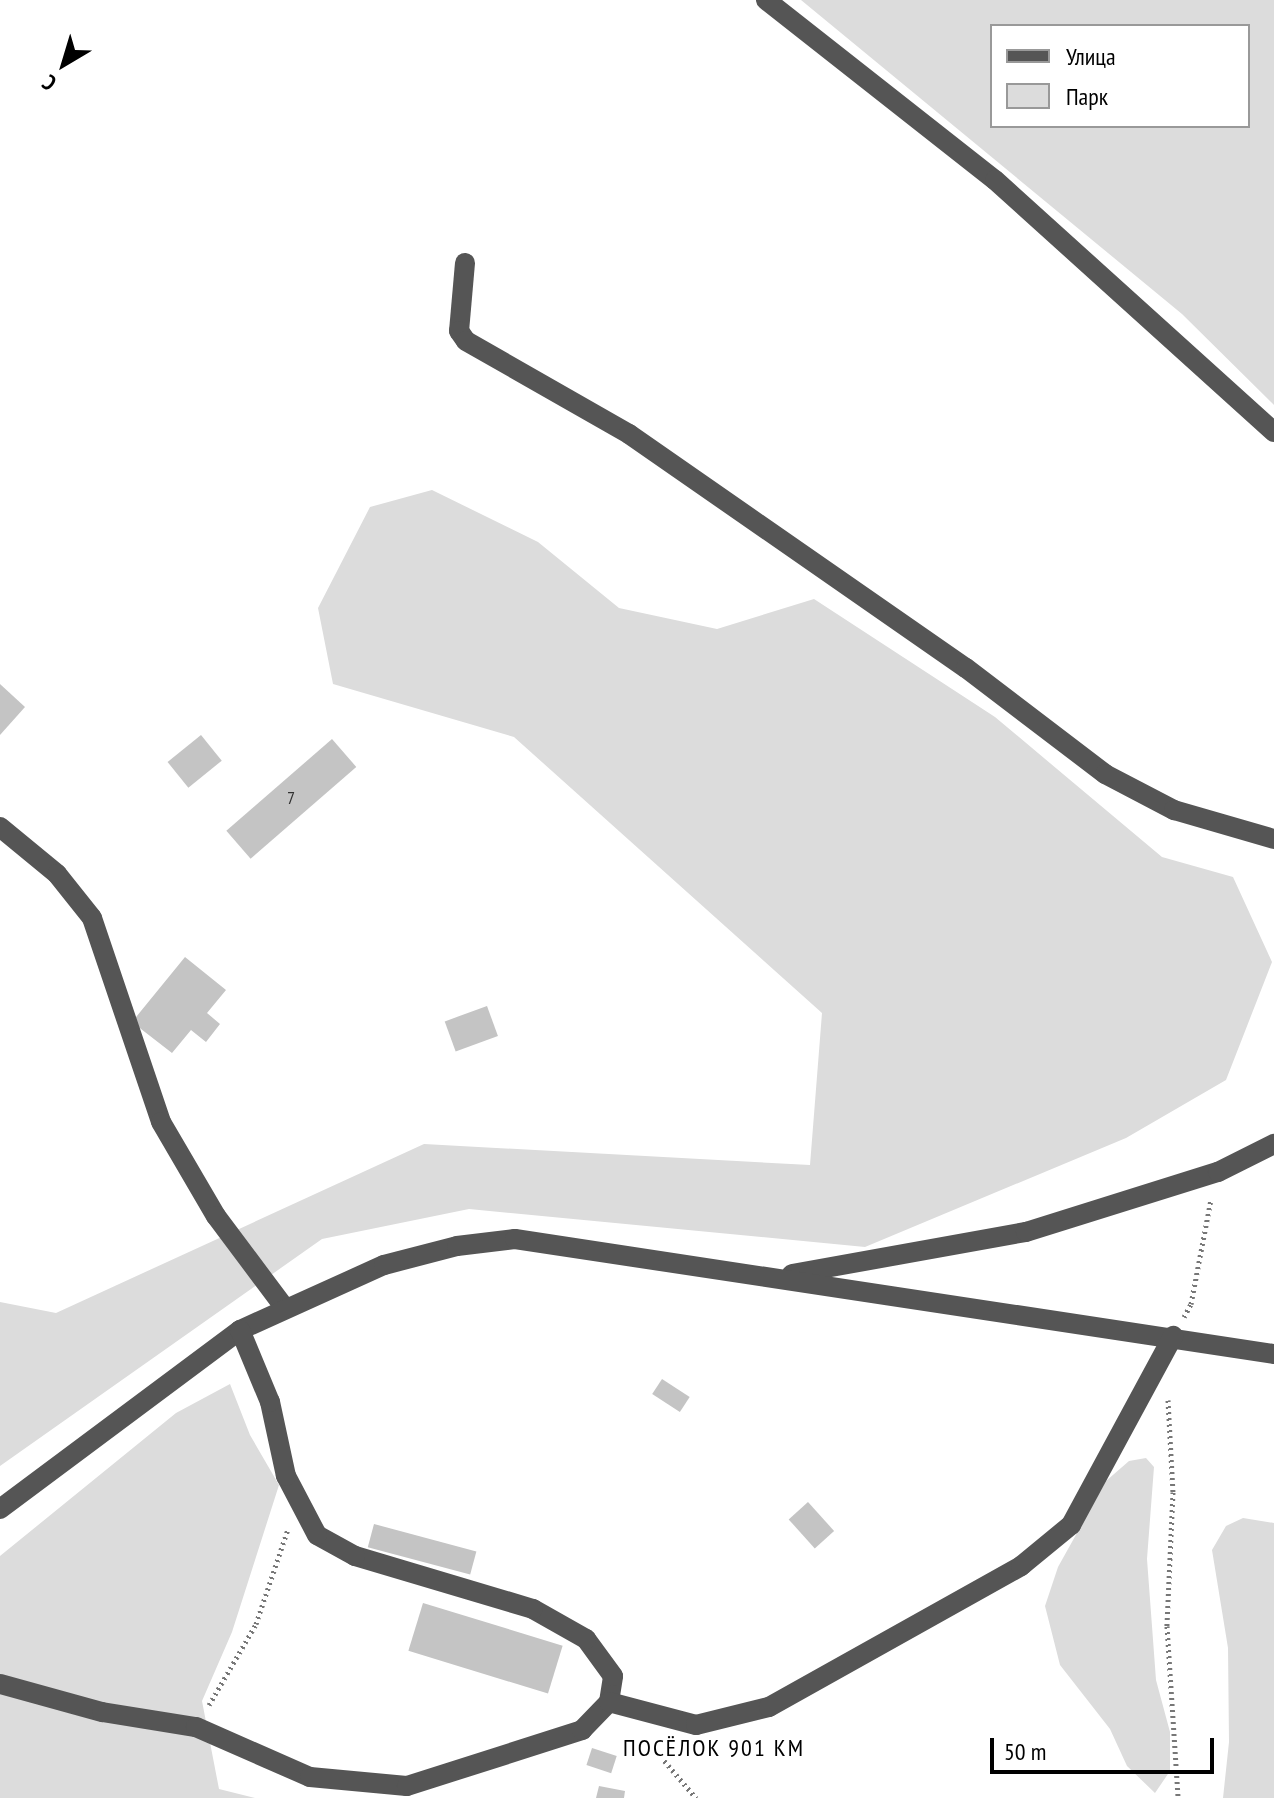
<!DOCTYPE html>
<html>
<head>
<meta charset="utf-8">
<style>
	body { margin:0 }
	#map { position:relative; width:1274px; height:1798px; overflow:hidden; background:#fff; font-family:"PT Sans Narrow",sans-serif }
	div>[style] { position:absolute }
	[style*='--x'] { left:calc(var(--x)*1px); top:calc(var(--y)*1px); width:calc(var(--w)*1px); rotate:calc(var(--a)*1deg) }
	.green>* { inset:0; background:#dcdcdc }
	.building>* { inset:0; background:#c4c4c4; transform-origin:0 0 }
	.path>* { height:5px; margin-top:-2.5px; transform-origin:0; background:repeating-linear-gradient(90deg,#777 0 2px,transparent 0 6px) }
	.minor>* { height:20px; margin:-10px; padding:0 10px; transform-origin:10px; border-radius:10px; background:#555 }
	span { translate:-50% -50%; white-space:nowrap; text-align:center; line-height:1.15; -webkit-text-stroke:8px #fff; paint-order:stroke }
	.number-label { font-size:18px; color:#313131 }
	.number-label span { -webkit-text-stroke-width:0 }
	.neighbourhood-label { font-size:24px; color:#000; letter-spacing:2px }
	.legend { position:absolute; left:990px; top:24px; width:260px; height:104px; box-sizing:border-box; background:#fff; border:2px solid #999; margin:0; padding:10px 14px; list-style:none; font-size:24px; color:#000 }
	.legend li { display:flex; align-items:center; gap:16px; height:40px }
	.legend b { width:40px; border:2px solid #999 }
	.north { position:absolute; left:24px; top:24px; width:80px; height:80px; -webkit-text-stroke:6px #fff; paint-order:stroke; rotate:218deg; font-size:22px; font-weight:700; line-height:32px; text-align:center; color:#000 }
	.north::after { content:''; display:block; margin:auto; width:28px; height:36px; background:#000; clip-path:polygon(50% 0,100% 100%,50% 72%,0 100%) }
	.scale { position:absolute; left:990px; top:1738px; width:224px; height:36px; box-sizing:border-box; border:4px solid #000; border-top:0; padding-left:10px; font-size:24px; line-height:28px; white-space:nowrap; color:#000; -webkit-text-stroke:6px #fff; paint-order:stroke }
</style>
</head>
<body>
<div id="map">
	<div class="green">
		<i style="clip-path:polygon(evenodd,801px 0,1274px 0,1274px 405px,1182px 314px,801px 0,992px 26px,1248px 26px,1248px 126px,992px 126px,992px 26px)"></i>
		<i style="clip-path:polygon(432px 490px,538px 542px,619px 608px,717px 629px,814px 599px,995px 717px,1162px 857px,1233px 877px,1272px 962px,1226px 1080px,1126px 1138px,865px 1247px,469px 1209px,322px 1239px,0 1466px,0 1302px,56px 1313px,424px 1144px,810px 1165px,822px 1013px,514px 737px,333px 684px,318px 608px,370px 507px)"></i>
		<i style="clip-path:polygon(230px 1384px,250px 1435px,279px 1485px,232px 1632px,202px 1701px,219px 1789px,255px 1798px,0 1798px,0 1556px,176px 1413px)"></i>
		<i style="clip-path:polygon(1146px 1458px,1154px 1467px,1147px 1559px,1156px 1680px,1170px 1732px,1170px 1771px,1155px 1793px,1127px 1766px,1110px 1729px,1060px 1665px,1045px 1606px,1058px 1567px,1106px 1481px,1129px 1461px)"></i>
		<i style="clip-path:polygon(1243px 1518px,1274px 1523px,1274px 1798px,1223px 1798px,1229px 1742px,1228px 1648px,1212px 1550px,1226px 1526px)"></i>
	</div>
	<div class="building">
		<i style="clip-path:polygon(0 684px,25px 707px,0 735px)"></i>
		<i style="left:201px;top:735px;width:33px;height:43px;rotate:51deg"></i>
		<i style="left:332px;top:739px;width:37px;height:140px;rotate:49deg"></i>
		<i style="clip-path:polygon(185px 957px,226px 990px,207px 1013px,220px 1024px,206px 1042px,191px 1030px,172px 1053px,132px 1022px)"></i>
		<i style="left:487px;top:1006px;width:32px;height:45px;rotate:70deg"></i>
		<i style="left:662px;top:1379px;width:33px;height:18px;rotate:33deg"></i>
		<i style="left:808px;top:1502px;width:39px;height:26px;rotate:48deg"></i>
		<i style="left:374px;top:1524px;width:106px;height:24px;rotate:15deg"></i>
		<i style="left:423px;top:1603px;width:146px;height:50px;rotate:17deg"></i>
		<i style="left:592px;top:1748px;width:26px;height:18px;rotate:18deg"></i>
		<i style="clip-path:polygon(599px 1786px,625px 1791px,624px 1798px,596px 1798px)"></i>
	</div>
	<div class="path">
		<i style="--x:1184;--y:1317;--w:15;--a:-62"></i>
		<i style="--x:1191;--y:1304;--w:107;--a:-79.2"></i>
		<i style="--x:1168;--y:1400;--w:92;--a:86.9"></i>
		<i style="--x:1173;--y:1492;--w:134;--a:92.6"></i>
		<i style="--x:1167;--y:1626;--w:172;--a:86.3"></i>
		<i style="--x:209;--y:1705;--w:94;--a:-59.9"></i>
		<i style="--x:256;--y:1624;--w:100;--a:-71.4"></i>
		<i style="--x:645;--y:1738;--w:79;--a:49.6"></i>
	</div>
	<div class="minor">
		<i style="--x:766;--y:0;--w:291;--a:38.2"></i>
		<i style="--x:995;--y:180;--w:376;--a:42.1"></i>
		<i style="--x:465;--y:263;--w:68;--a:95"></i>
		<i style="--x:459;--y:331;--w:12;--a:55"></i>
		<i style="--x:466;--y:341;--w:188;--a:29.7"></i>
		<i style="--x:629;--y:434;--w:410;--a:34.8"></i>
		<i style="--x:966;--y:668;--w:175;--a:37.3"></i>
		<i style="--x:1105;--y:774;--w:78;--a:27.6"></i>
		<i style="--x:1174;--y:810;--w:104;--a:16.2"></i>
		<i style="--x:0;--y:827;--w:74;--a:39.5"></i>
		<i style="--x:57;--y:874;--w:56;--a:51.5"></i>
		<i style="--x:92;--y:918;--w:215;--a:71.3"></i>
		<i style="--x:161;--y:1122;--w:109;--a:59.7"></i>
		<i style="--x:216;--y:1216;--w:114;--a:53.2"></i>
		<i style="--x:792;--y:1274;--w:238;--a:-10.2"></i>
		<i style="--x:1026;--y:1232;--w:201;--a:-17.4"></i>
		<i style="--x:1218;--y:1172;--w:63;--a:-26.6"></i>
		<i style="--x:0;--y:1509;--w:299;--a:-36.7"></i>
		<i style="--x:240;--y:1330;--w:158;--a:-24.3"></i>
		<i style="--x:384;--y:1265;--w:75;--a:-14.6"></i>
		<i style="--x:457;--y:1246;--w:58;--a:-6.9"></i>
		<i style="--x:515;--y:1239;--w:768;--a:8.62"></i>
		<i style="--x:0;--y:1684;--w:106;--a:15.4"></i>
		<i style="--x:102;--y:1712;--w:95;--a:9.1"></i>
		<i style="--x:196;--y:1727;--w:124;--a:23.7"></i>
		<i style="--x:310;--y:1777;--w:97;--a:5.3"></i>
		<i style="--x:407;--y:1786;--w:184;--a:-17.7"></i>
		<i style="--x:582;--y:1730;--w:39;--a:-46"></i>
		<i style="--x:609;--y:1702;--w:26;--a:-81"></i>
		<i style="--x:613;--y:1676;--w:46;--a:-126.1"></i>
		<i style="--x:586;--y:1639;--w:61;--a:-150.5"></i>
		<i style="--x:533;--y:1609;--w:186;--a:-163.4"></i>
		<i style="--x:355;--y:1556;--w:43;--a:-151.1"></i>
		<i style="--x:317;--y:1535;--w:67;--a:-117.7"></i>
		<i style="--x:286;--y:1476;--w:76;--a:-102.2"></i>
		<i style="--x:270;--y:1402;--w:78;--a:-112.6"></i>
		<i style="--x:609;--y:1702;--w:90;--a:14.8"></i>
		<i style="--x:696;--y:1725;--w:75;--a:-13.9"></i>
		<i style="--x:769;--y:1707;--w:289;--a:-29.2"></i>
		<i style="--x:1021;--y:1566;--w:65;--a:-39.4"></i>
		<i style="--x:1071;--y:1525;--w:215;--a:-61.6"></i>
	</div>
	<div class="number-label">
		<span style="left:291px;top:798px">7</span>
	</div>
	<div class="neighbourhood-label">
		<span style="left:714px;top:1748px">ПОСЁЛОК 901 КМ</span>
	</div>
	<ul class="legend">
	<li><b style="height:10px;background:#555"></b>Улица</li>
	<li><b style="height:22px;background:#dcdcdc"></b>Парк</li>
	</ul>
	<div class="north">С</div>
	<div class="scale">50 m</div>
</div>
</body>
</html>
